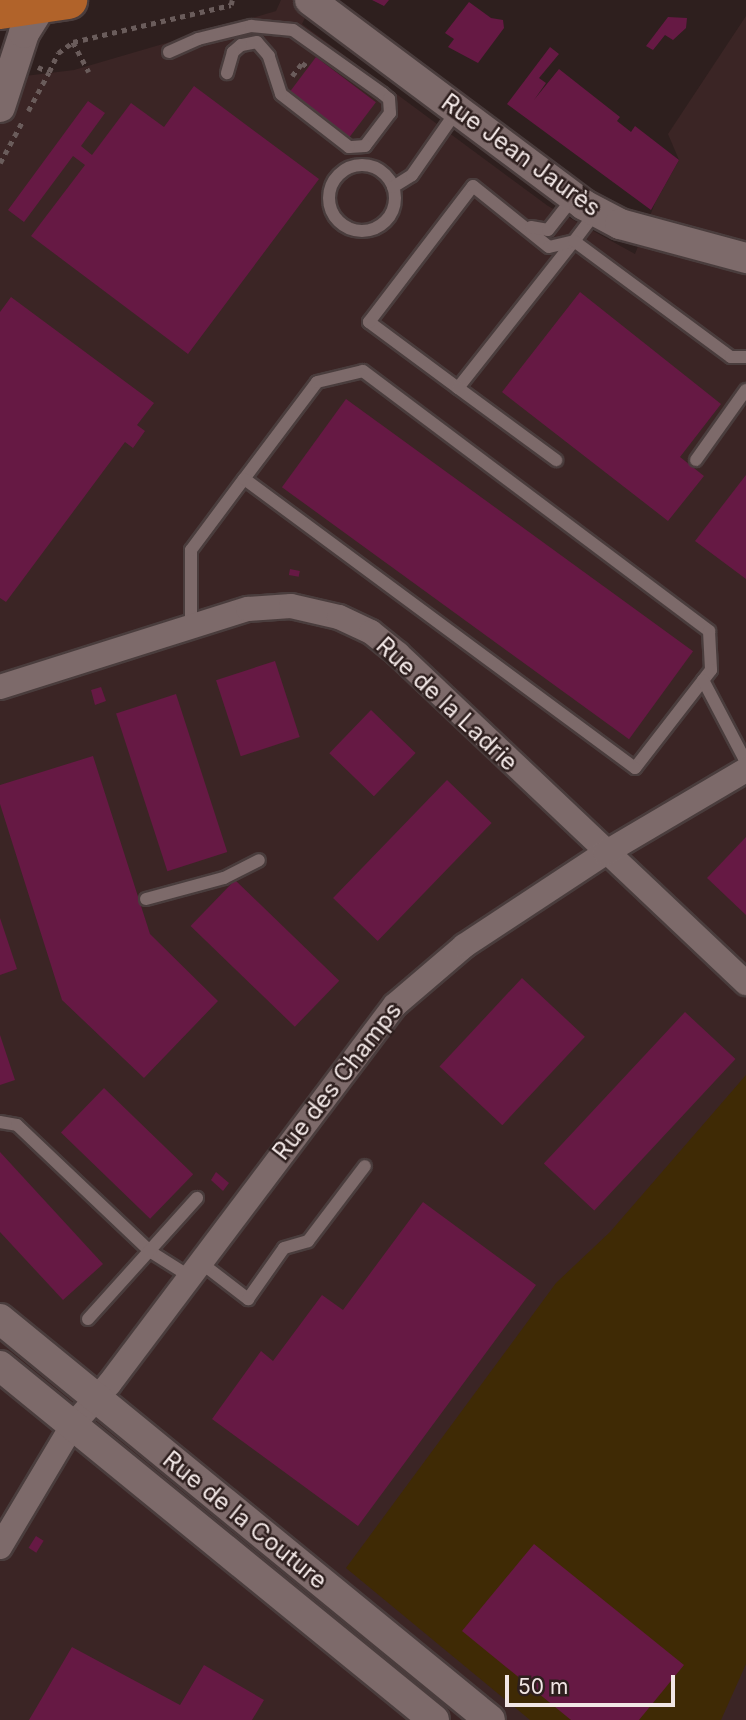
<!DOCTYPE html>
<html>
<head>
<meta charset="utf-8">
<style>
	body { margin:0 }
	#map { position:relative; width:746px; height:1720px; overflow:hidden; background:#2e1f1e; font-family:Inter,sans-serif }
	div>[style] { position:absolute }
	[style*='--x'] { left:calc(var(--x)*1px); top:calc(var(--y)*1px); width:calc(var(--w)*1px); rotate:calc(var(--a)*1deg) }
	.built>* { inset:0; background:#3b2525 }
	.green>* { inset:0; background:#3f2a05 }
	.building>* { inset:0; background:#661944; transform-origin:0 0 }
	.path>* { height:4.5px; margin-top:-2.25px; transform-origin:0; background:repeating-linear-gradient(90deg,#6a5c5b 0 5px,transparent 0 10px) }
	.roads { filter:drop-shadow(2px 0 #4a3d3d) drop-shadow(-2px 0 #4a3d3d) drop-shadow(0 2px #4a3d3d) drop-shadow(0 -2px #4a3d3d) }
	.service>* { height:12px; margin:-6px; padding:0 6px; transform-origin:6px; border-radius:6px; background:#7d6a6a }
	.service>.ring { margin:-6px; padding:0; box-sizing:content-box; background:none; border:12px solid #7d6a6a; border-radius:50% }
	.minor>* { height:24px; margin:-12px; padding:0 12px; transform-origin:12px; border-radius:12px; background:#7d6a6a }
	.tertiary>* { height:30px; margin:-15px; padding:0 15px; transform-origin:15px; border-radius:15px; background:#7d6a6a }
	.primary>* { height:38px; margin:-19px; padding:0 19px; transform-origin:19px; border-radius:19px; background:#b1632a }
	span { translate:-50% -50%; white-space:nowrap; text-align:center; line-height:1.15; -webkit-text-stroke:5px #2e1f1e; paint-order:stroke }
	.street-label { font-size:24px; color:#f1e6e5 }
	.scale { position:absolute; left:505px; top:1675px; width:170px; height:32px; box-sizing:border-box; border:4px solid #f1e6e5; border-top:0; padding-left:9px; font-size:21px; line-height:24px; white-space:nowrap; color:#f1e6e5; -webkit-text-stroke:5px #2e1f1e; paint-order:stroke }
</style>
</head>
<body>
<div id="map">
	<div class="built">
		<i style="clip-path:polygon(281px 0,314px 0,302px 24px,548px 206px,635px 254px,655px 203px,679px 160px,668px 134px,746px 16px,746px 1720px,0 1720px,0 79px,74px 70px,276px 11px)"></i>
	</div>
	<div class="green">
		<i style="clip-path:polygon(746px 1075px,746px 1664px,721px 1720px,530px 1720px,346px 1568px,556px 1283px,610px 1232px)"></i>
	</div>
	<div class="building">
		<i style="clip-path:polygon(372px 0,389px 0,384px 6px)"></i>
		<i style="clip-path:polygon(469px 2px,491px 18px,503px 20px,504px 28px,478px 63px,448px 47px,454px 39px,445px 33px)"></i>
		<i style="clip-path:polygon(668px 17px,687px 18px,686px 28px,673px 40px,665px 35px,653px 50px,646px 46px)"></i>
		<i style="clip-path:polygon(550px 47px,559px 54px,539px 78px,546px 83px,534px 100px,559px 69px,620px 117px,617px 121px,631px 132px,635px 126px,679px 160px,651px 210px,507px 104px)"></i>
		<i style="left:316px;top:57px;width:75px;height:45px;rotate:37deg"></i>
		<i style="clip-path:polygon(194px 86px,319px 179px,188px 354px,31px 236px,85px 165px,73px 156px,24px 222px,8px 210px,88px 101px,105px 113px,81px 146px,92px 155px,131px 103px,164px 127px)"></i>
		<i style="clip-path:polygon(580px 292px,721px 404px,680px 457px,704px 476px,668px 521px,502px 392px)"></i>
		<i style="clip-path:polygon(11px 297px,154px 403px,137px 425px,145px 431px,133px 448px,125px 442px,6px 602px,0 598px,0 312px)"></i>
		<i style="left:346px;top:399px;width:429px;height:109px;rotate:36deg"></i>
		<i style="clip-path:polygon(746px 475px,746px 579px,695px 541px)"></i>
		<i style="left:290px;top:569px;width:10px;height:6px;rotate:11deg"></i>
		<i style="left:275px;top:661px;width:80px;height:62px;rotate:72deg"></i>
		<i style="clip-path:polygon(101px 687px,106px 701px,95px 705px,91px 690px)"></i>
		<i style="left:176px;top:694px;width:166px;height:63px;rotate:72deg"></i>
		<i style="left:371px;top:710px;width:62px;height:60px;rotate:44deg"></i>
		<i style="clip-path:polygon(93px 756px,150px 934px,218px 1001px,144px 1078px,62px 1000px,0 804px,0 785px)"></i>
		<i style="left:447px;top:780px;width:62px;height:164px;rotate:44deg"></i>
		<i style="clip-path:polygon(746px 837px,746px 915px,707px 878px)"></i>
		<i style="left:235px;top:880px;width:145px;height:64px;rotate:44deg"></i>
		<i style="clip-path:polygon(0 918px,17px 969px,0 975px)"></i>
		<i style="left:522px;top:978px;width:86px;height:121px;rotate:43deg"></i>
		<i style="left:685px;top:1012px;width:69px;height:207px;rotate:43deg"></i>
		<i style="clip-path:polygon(0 1035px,15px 1080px,0 1085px)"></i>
		<i style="left:104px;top:1088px;width:124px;height:62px;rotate:44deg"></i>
		<i style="clip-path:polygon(0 1152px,103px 1264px,63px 1300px,0 1232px)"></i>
		<i style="clip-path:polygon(216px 1172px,229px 1183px,223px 1191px,211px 1180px)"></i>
		<i style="clip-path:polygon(423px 1202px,536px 1285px,358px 1526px,212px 1419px,261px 1351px,273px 1361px,322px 1295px,343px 1310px)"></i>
		<i style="left:36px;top:1536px;width:9px;height:14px;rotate:32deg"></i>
		<i style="clip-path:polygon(534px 1544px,684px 1665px,639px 1720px,571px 1720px,462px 1631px)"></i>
		<i style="clip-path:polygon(72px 1647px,180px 1705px,204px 1665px,264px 1700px,252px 1720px,29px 1720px)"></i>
	</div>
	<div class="path">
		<i style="--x:73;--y:42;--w:34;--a:62"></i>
		<i style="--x:38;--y:67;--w:12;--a:24"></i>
		<i style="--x:49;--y:72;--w:21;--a:-65"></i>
		<i style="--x:58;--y:53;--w:19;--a:-36"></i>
		<i style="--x:73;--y:42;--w:162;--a:-13.2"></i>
		<i style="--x:231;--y:5;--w:5;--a:-79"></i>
		<i style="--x:292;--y:76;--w:16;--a:-52"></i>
		<i style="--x:302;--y:63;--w:7;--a:34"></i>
		<i style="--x:28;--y:111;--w:44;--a:-61.7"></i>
		<i style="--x:0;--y:163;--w:47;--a:-61.8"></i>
	</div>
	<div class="roads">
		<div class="service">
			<i style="--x:169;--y:52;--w:32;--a:-24"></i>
			<i style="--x:198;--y:39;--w:55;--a:-13.8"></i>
			<i style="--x:251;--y:26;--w:42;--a:5.4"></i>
			<i style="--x:293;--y:30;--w:110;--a:35.4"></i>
			<i style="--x:383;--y:94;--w:8;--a:40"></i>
			<i style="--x:389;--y:99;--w:14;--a:86"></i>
			<i style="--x:390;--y:113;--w:41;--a:127.1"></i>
			<i style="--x:365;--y:146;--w:16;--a:176"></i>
			<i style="--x:349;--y:147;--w:86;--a:-142.1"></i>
			<i style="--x:281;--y:94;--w:40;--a:-108"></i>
			<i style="--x:269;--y:56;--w:18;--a:-131"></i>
			<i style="--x:257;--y:42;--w:16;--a:169"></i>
			<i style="--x:241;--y:45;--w:11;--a:139"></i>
			<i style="--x:233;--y:52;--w:22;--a:106"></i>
			<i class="ring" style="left:329px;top:165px;width:54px;height:54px"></i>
			<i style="--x:393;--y:187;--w:22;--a:-32"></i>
			<i style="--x:412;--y:175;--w:80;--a:-55.1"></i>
			<i style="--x:596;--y:212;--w:36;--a:127"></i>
			<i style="--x:574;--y:241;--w:187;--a:128.3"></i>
			<i style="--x:458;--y:388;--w:111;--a:-143.4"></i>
			<i style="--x:369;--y:322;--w:171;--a:-52.6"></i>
			<i style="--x:473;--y:186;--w:97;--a:38.8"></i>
			<i style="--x:549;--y:247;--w:26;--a:-13"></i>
			<i style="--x:574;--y:241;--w:195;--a:36.5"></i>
			<i style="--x:731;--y:357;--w:15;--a:0"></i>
			<i style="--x:531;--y:227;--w:17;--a:10"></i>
			<i style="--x:548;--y:230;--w:41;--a:-52"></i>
			<i style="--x:458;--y:388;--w:122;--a:36.3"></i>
			<i style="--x:696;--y:460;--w:86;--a:-54.5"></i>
			<i style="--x:191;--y:626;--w:76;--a:-90"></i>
			<i style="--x:191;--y:550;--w:89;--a:-53.3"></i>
			<i style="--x:244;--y:479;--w:121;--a:-53"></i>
			<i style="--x:317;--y:382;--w:47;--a:-13.4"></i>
			<i style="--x:363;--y:371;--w:433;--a:36.9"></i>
			<i style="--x:709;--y:631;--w:39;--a:87"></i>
			<i style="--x:711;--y:670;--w:124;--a:127.8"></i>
			<i style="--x:635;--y:768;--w:486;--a:-143.5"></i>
			<i style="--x:703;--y:680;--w:93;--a:62.3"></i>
			<i style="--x:146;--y:899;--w:81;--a:-15.1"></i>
			<i style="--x:224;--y:878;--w:39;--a:-27"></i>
			<i style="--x:0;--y:1122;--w:17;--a:10"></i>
			<i style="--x:17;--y:1125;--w:185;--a:43.5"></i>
			<i style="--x:151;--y:1252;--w:45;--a:32.3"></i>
			<i style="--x:200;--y:1262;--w:61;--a:37.6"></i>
			<i style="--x:248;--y:1299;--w:62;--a:-54.8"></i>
			<i style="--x:284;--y:1248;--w:25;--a:-16"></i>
			<i style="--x:308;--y:1241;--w:94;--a:-52.8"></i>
			<i style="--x:88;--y:1319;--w:163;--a:-48"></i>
		</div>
		<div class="minor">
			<i style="--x:0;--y:687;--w:260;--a:-17.5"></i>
			<i style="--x:248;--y:609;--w:43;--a:-4"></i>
			<i style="--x:291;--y:606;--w:49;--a:12.9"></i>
			<i style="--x:339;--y:617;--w:35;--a:25"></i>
			<i style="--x:371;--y:632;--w:35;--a:39"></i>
			<i style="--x:398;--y:654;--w:479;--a:43.4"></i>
			<i style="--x:0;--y:1547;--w:141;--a:-59.2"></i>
			<i style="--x:72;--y:1426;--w:57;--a:-48.5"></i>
			<i style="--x:110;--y:1383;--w:473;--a:-53"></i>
			<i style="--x:395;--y:1005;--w:91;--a:-40.5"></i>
			<i style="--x:464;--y:946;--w:169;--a:-33.4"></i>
			<i style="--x:605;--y:853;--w:164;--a:-30.5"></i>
		</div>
		<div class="tertiary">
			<i style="--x:310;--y:0;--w:342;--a:36.8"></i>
			<i style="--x:584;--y:205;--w:41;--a:27.8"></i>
			<i style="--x:620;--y:224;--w:131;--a:15.1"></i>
			<i style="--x:0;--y:107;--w:78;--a:-72"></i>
			<i style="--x:24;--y:33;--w:31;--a:-58"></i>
			<i style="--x:0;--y:1319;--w:633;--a:39.3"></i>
			<i style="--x:0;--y:1366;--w:560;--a:39.2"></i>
		</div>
		<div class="primary">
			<i style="--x:0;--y:10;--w:69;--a:-8.4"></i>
		</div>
	</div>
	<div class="street-label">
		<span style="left:521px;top:155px;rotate:36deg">Rue Jean Jaurès</span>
		<span style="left:447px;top:704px;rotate:43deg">Rue de la Ladrie</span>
		<span style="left:337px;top:1081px;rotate:-52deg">Rue des Champs</span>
		<span style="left:245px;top:1520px;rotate:39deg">Rue de la Couture</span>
	</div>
	<div class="scale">50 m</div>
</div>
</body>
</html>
